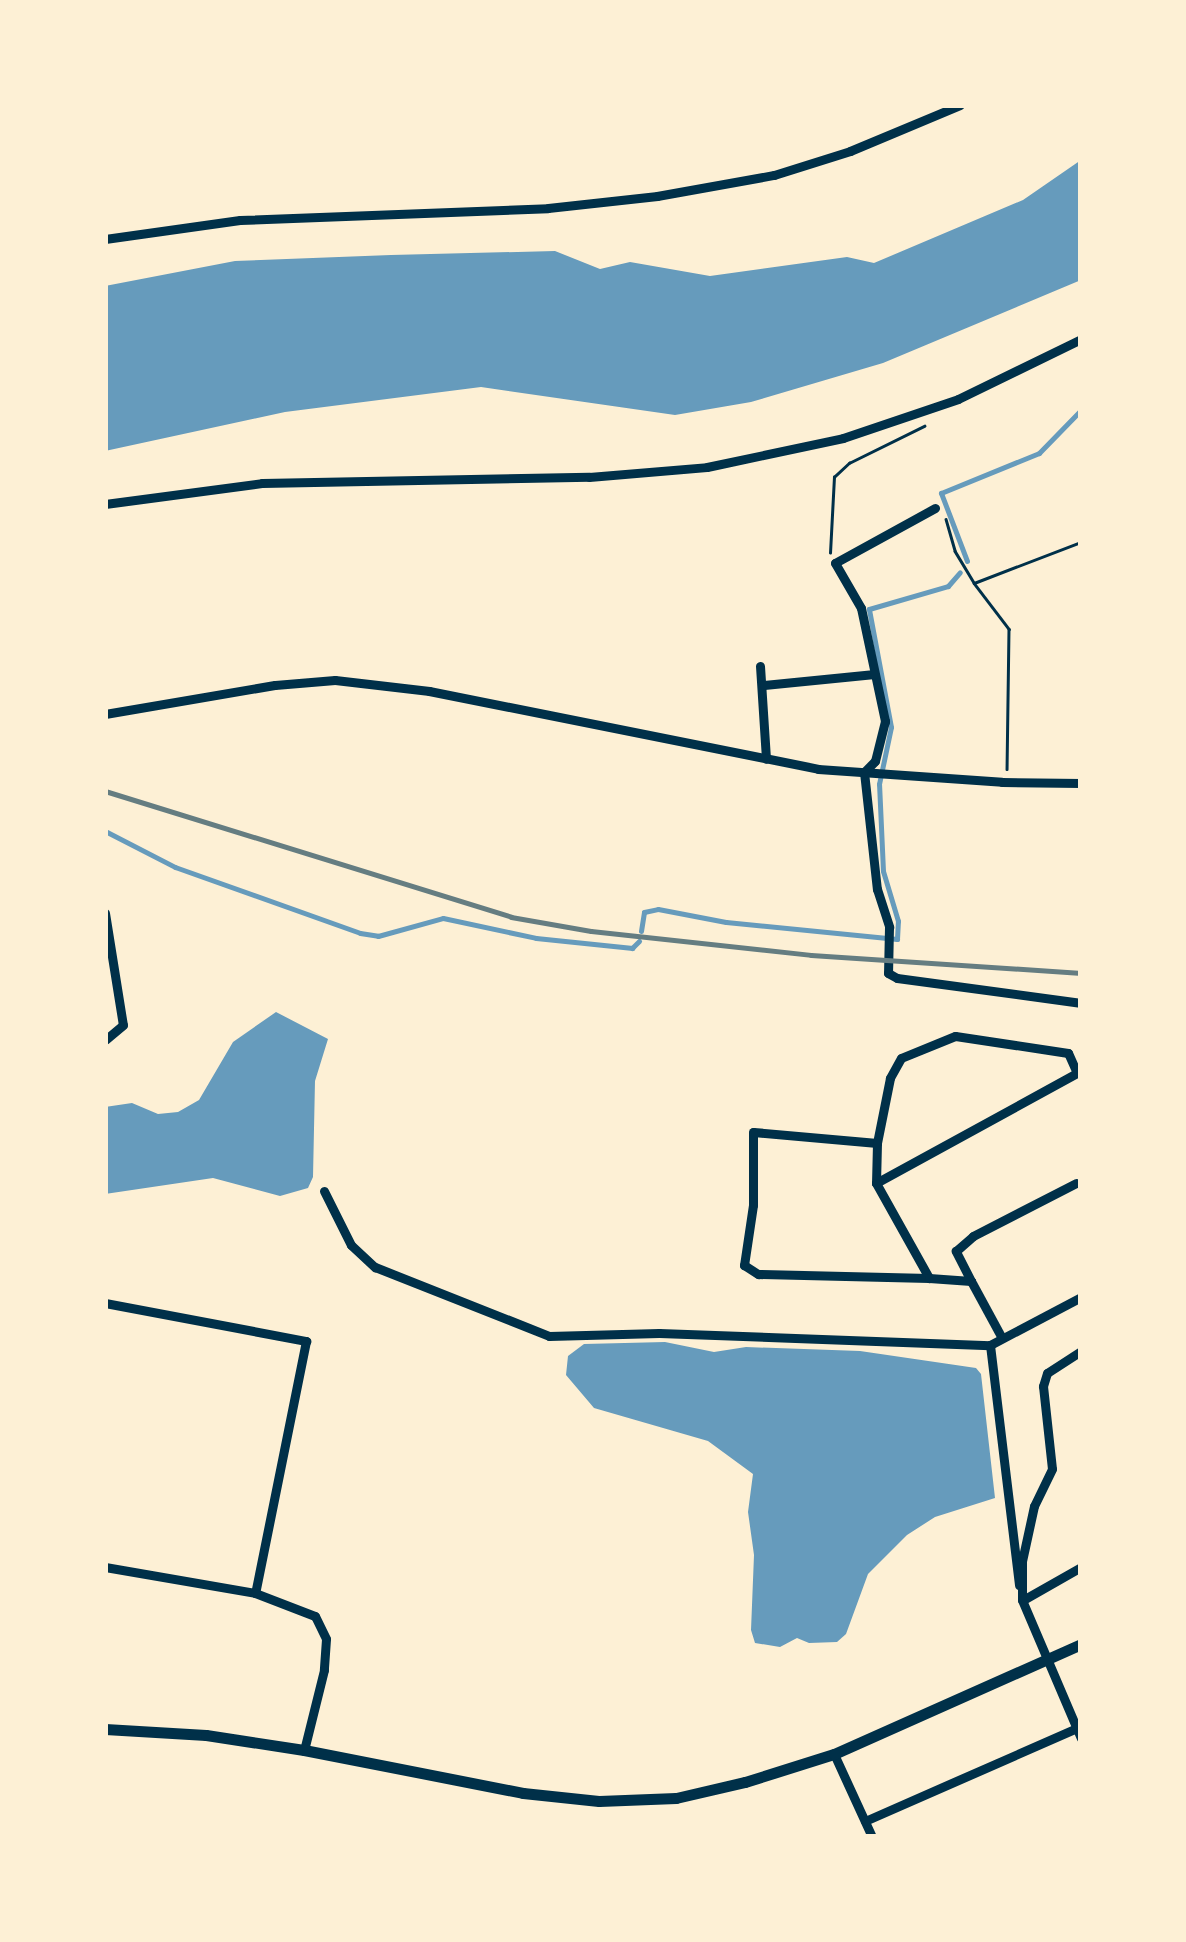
<!DOCTYPE html>
<html>
<head>
<meta charset="utf-8">
<style>
	body { margin:0 }
	#map { position:relative; width:1186px; height:1942px; overflow:hidden; background:#fdf0d5; font-family:Helvetica,sans-serif }
	div>[style] { position:absolute }
	[style*='--x'] { left:calc(var(--x)*1px); top:calc(var(--y)*1px); width:calc(var(--w)*1px); rotate:calc(var(--a)*1deg) }
	.water>* { inset:0; background:#669bbc }
	.stream>* { height:5px; margin:-2.5px; padding:0 2.5px; transform-origin:2.5px; border-radius:2.5px; background:#669bbc }
	.path>* { height:2.5px; margin:-1.25px; padding:0 1.25px; transform-origin:1.25px; border-radius:1.25px; background:#003049 }
	.minor>* { height:9px; margin:-4.5px; padding:0 4.5px; transform-origin:4.5px; border-radius:4.5px; background:#003049 }
	.secondary>* { height:11px; margin:-5.5px; padding:0 5.5px; transform-origin:5.5px; border-radius:5.5px; background:#003049 }
	.rail>* { height:5px; margin:-2.5px; padding:0 2.5px; transform-origin:2.5px; border-radius:2.5px; background:#657d81 }
	span { translate:-50% -50%; white-space:nowrap; text-align:center; line-height:1.15; -webkit-text-stroke:8px #fdf0d5; paint-order:stroke }
	.frame { position:absolute; inset:0; border:108px solid #fdf0d5; pointer-events:none }
</style>
</head>
<body>
<div id="map">
	<div class="water">
		<i style="clip-path:polygon(1081px 160px,1081px 280px,883px 363px,751px 402px,675px 415px,481px 387px,285px 412px,105px 451px,105px 286px,235px 261px,391px 255px,555px 251px,600px 269px,630px 262px,710px 276px,847px 257px,874px 263px,1023px 200px)"></i>
		<i style="clip-path:polygon(276px 1012px,328px 1039px,315px 1081px,313px 1177px,308px 1188px,280px 1196px,213px 1178px,105px 1194px,105px 1107px,132px 1103px,158px 1114px,178px 1112px,199px 1100px,233px 1042px)"></i>
		<i style="clip-path:polygon(665px 1342px,714px 1352px,746px 1347px,860px 1351px,976px 1368px,981px 1374px,995px 1498px,935px 1517px,907px 1535px,868px 1574px,846px 1634px,837px 1642px,809px 1643px,797px 1638px,780px 1647px,755px 1643px,751px 1630px,754px 1555px,748px 1512px,753px 1474px,708px 1441px,594px 1408px,566px 1375px,568px 1356px,584px 1344px)"></i>
	</div>
	<div class="stream">
		<i style="--x:967;--y:561;--w:73;--a:-110.9"></i>
		<i style="--x:941;--y:493;--w:106;--a:-22.2"></i>
		<i style="--x:1039;--y:453;--w:60;--a:-45.7"></i>
		<i style="--x:105;--y:831;--w:79;--a:27.2"></i>
		<i style="--x:175;--y:867;--w:196;--a:19.6"></i>
		<i style="--x:360;--y:933;--w:18;--a:9"></i>
		<i style="--x:378;--y:936;--w:67;--a:-15.5"></i>
		<i style="--x:443;--y:918;--w:95;--a:12.1"></i>
		<i style="--x:536;--y:938;--w:97;--a:5.9"></i>
		<i style="--x:632;--y:948;--w:10;--a:-45"></i>
		<i style="--x:641;--y:931;--w:19;--a:-81"></i>
		<i style="--x:644;--y:912;--w:14;--a:-12"></i>
		<i style="--x:658;--y:909;--w:69;--a:10.8"></i>
		<i style="--x:726;--y:922;--w:172;--a:5.7"></i>
		<i style="--x:897;--y:939;--w:18;--a:-87"></i>
		<i style="--x:898;--y:921;--w:52;--a:-106.7"></i>
		<i style="--x:883;--y:871;--w:87;--a:-92.6"></i>
		<i style="--x:879;--y:784;--w:58;--a:-78.1"></i>
		<i style="--x:891;--y:727;--w:120;--a:-100.6"></i>
		<i style="--x:869;--y:609;--w:82;--a:-16.2"></i>
		<i style="--x:948;--y:586;--w:18;--a:-49"></i>
	</div>
	<div class="path">
		<i style="--x:105;--y:106;--w:3;--a:-18"></i>
		<i style="--x:946;--y:519;--w:33;--a:74"></i>
		<i style="--x:955;--y:551;--w:37;--a:59"></i>
		<i style="--x:974;--y:583;--w:115;--a:-21"></i>
		<i style="--x:830;--y:553;--w:76;--a:-87"></i>
		<i style="--x:834;--y:477;--w:21;--a:-43"></i>
		<i style="--x:849;--y:463;--w:84;--a:-26.3"></i>
		<i style="--x:974;--y:583;--w:58;--a:52.7"></i>
		<i style="--x:1009;--y:629;--w:140;--a:90.8"></i>
	</div>
	<div class="minor">
		<i style="--x:105;--y:239;--w:136;--a:-8"></i>
		<i style="--x:240;--y:220;--w:308;--a:-2.2"></i>
		<i style="--x:548;--y:208;--w:110;--a:-6.3"></i>
		<i style="--x:657;--y:196;--w:119;--a:-10.2"></i>
		<i style="--x:774;--y:175;--w:80;--a:-17.5"></i>
		<i style="--x:850;--y:151;--w:119;--a:-22.7"></i>
		<i style="--x:105;--y:504;--w:158;--a:-7.6"></i>
		<i style="--x:262;--y:483;--w:327;--a:-1.1"></i>
		<i style="--x:589;--y:477;--w:118;--a:-4.8"></i>
		<i style="--x:707;--y:467;--w:139;--a:-12"></i>
		<i style="--x:843;--y:438;--w:121;--a:-18.7"></i>
		<i style="--x:958;--y:399;--w:137;--a:-26"></i>
		<i style="--x:935;--y:508;--w:114;--a:151.2"></i>
		<i style="--x:835;--y:563;--w:52;--a:60"></i>
		<i style="--x:861;--y:608;--w:116;--a:78"></i>
		<i style="--x:885;--y:721;--w:41;--a:104"></i>
		<i style="--x:875;--y:761;--w:16;--a:135"></i>
		<i style="--x:864;--y:772;--w:118;--a:83.7"></i>
		<i style="--x:877;--y:889;--w:40;--a:72"></i>
		<i style="--x:889;--y:927;--w:46;--a:91.2"></i>
		<i style="--x:888;--y:973;--w:10;--a:29"></i>
		<i style="--x:897;--y:978;--w:186;--a:7.7"></i>
		<i style="--x:760;--y:666;--w:93;--a:86.3"></i>
		<i style="--x:764;--y:685;--w:111;--a:-5.7"></i>
		<i style="--x:105;--y:714;--w:172;--a:-9.7"></i>
		<i style="--x:275;--y:685;--w:60;--a:-4.8"></i>
		<i style="--x:335;--y:680;--w:95;--a:6.7"></i>
		<i style="--x:429;--y:691;--w:397;--a:11.3"></i>
		<i style="--x:818;--y:769;--w:184;--a:4"></i>
		<i style="--x:1002;--y:782;--w:79;--a:0.7"></i>
		<i style="--x:105;--y:913;--w:113;--a:80.9"></i>
		<i style="--x:123;--y:1025;--w:23;--a:140"></i>
		<i style="--x:877;--y:1143;--w:124;--a:-174.9"></i>
		<i style="--x:753;--y:1132;--w:73;--a:90"></i>
		<i style="--x:753;--y:1205;--w:61;--a:98.5"></i>
		<i style="--x:744;--y:1265;--w:17;--a:33"></i>
		<i style="--x:758;--y:1274;--w:171;--a:1.3"></i>
		<i style="--x:876;--y:1183;--w:229;--a:-28.7"></i>
		<i style="--x:1077;--y:1073;--w:22;--a:-114"></i>
		<i style="--x:1068;--y:1053;--w:114;--a:-171.4"></i>
		<i style="--x:955;--y:1036;--w:58;--a:157.8"></i>
		<i style="--x:901;--y:1058;--w:23;--a:119"></i>
		<i style="--x:890;--y:1078;--w:66;--a:101.3"></i>
		<i style="--x:877;--y:1143;--w:40;--a:91.4"></i>
		<i style="--x:876;--y:1183;--w:109;--a:60.8"></i>
		<i style="--x:929;--y:1278;--w:42;--a:4.1"></i>
		<i style="--x:971;--y:1281;--w:65;--a:61.5"></i>
		<i style="--x:324;--y:1191;--w:60;--a:63.4"></i>
		<i style="--x:351;--y:1245;--w:33;--a:43"></i>
		<i style="--x:375;--y:1267;--w:187;--a:21.6"></i>
		<i style="--x:549;--y:1336;--w:110;--a:-1.6"></i>
		<i style="--x:659;--y:1333;--w:331;--a:2.1"></i>
		<i style="--x:990;--y:1345;--w:103;--a:-27.8"></i>
		<i style="--x:971;--y:1281;--w:34;--a:-117"></i>
		<i style="--x:956;--y:1251;--w:23;--a:-41"></i>
		<i style="--x:973;--y:1236;--w:116;--a:-27.2"></i>
		<i style="--x:105;--y:1303;--w:205;--a:10.7"></i>
		<i style="--x:306;--y:1341;--w:257;--a:101.4"></i>
		<i style="--x:990;--y:1345;--w:242;--a:83.1"></i>
		<i style="--x:1081;--y:1351;--w:40;--a:147.1"></i>
		<i style="--x:1047;--y:1373;--w:14;--a:107"></i>
		<i style="--x:1043;--y:1386;--w:83;--a:83.8"></i>
		<i style="--x:1052;--y:1469;--w:41;--a:115.9"></i>
		<i style="--x:1034;--y:1506;--w:56;--a:102.3"></i>
		<i style="--x:1022;--y:1561;--w:39;--a:90"></i>
		<i style="--x:1022;--y:1600;--w:150;--a:66.9"></i>
		<i style="--x:105;--y:1567;--w:152;--a:9.8"></i>
		<i style="--x:255;--y:1593;--w:64;--a:21"></i>
		<i style="--x:315;--y:1616;--w:25;--a:64"></i>
		<i style="--x:326;--y:1639;--w:31;--a:94"></i>
		<i style="--x:324;--y:1670;--w:82;--a:104"></i>
		<i style="--x:1023;--y:1600;--w:67;--a:-29.6"></i>
		<i style="--x:834;--y:1754;--w:91;--a:65.4"></i>
		<i style="--x:865;--y:1821;--w:236;--a:-23.7"></i>
	</div>
	<div class="secondary">
		<i style="--x:105;--y:1729;--w:101;--a:3.4"></i>
		<i style="--x:206;--y:1735;--w:99;--a:8.7"></i>
		<i style="--x:304;--y:1750;--w:223;--a:11.1"></i>
		<i style="--x:523;--y:1793;--w:76;--a:6"></i>
		<i style="--x:599;--y:1801;--w:77;--a:-2.2"></i>
		<i style="--x:676;--y:1798;--w:71;--a:-13.1"></i>
		<i style="--x:745;--y:1782;--w:93;--a:-17.5"></i>
		<i style="--x:834;--y:1754;--w:270;--a:-24"></i>
	</div>
	<div class="rail">
		<i style="--x:105;--y:791;--w:425;--a:17.2"></i>
		<i style="--x:511;--y:917;--w:81;--a:9.9"></i>
		<i style="--x:591;--y:931;--w:221;--a:6.2"></i>
		<i style="--x:811;--y:955;--w:271;--a:3.8"></i>
	</div>
	<div class="frame"></div>
</div>
</body>
</html>
